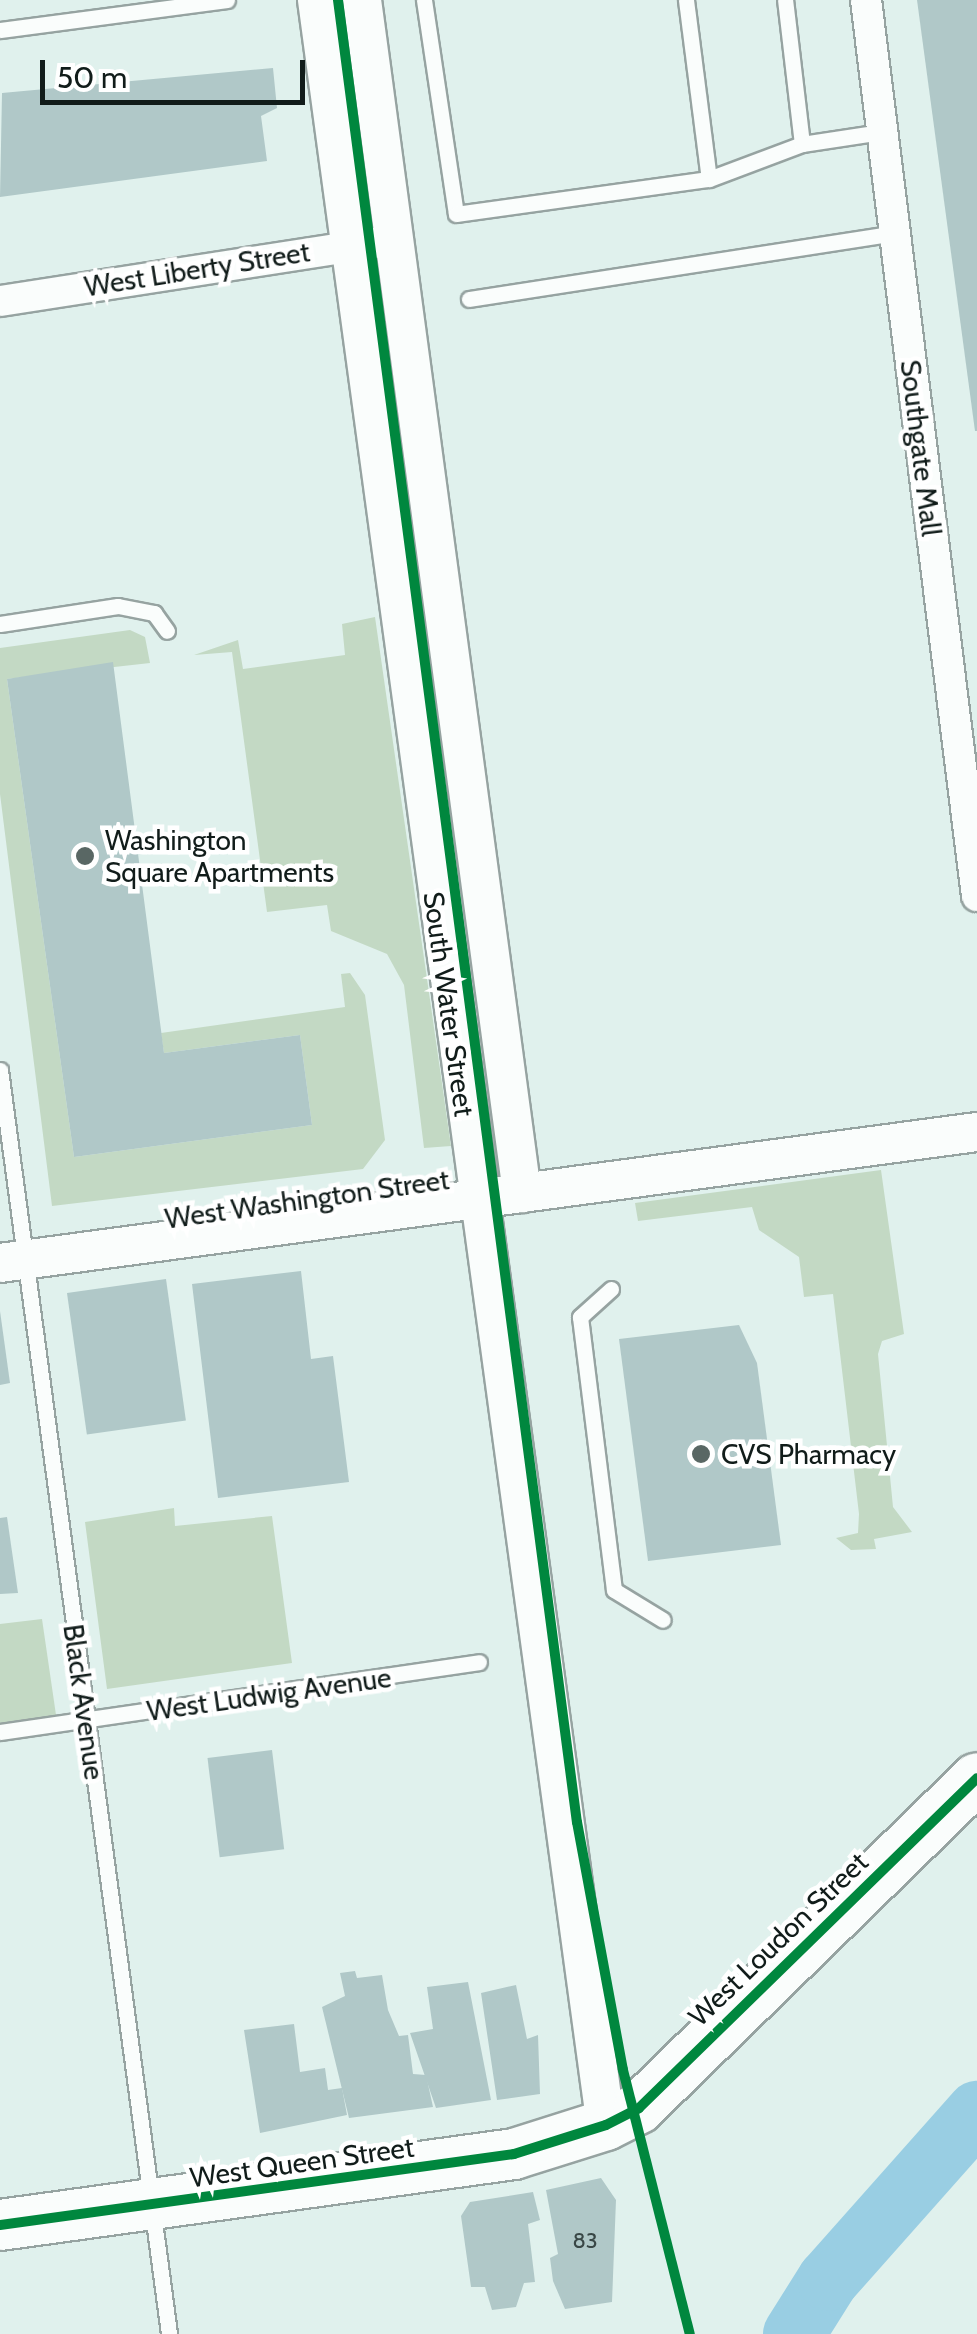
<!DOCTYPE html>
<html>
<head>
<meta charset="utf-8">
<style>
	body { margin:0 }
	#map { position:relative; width:977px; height:2334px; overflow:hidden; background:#e0f1ed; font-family:Cabin,sans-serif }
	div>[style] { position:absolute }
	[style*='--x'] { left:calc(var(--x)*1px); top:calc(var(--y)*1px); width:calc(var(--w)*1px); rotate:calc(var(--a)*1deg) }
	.green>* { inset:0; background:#c3d9c4 }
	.river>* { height:62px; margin:-31px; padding:0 31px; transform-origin:31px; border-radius:31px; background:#99cee3 }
	.building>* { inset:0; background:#b0c8c8; transform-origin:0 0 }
	.roads { filter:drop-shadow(2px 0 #96a3a1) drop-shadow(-2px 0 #96a3a1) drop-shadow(0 2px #96a3a1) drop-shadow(0 -2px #96a3a1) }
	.service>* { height:15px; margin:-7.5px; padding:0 7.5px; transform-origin:7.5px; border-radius:7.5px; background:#fafdfc }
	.minor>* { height:30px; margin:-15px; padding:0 15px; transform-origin:15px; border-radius:15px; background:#fafdfc }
	.tertiary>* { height:38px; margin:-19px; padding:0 19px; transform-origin:19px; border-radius:19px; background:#fafdfc }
	.trunk>* { height:50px; margin:-25px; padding:0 25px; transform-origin:25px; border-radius:25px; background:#fafdfc }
	.cycleway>* { height:10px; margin:-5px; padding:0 5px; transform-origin:5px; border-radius:5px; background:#00873e }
	.dots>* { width:28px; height:28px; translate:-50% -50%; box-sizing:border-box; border:5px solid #fff; border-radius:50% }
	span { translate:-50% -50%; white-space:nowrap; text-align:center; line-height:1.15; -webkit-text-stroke:9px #fff; paint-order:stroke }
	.number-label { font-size:22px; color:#394746 }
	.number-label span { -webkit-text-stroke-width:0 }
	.street-label { font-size:28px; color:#111c1a }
	.poi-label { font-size:28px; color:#111c1a }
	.left { translate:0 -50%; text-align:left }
	.scale { position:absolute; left:40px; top:60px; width:265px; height:45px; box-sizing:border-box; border:5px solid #111c1a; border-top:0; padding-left:12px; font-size:30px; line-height:35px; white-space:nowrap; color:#111c1a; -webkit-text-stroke:8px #fff; paint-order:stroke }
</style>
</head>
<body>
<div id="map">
	<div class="green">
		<i style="clip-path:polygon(375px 617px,451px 1146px,424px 1148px,404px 985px,387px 954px,331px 931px,327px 905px,267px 912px,232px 652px,194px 655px,238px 640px,243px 669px,345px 655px,342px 624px)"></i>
		<i style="clip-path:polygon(130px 630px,145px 637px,150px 663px,7px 679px,74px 1157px,312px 1125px,300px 1035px,164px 1053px,161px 1033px,345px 1007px,341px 974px,350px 973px,365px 995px,385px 1140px,363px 1169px,52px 1206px,0 794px,0 648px)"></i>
		<i style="clip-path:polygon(881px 1170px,904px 1334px,882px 1341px,878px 1354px,893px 1507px,912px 1532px,874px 1539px,876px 1549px,851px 1550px,836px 1538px,858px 1533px,859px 1514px,833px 1294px,804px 1297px,799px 1257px,759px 1230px,752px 1207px,638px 1221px,635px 1203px)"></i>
		<i style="clip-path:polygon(174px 1508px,175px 1526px,272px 1516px,292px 1663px,107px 1689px,85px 1522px)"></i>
		<i style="clip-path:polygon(42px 1619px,56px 1715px,0 1723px,0 1624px)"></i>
	</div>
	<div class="river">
		<i style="--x:794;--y:2334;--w:64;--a:-57.8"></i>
		<i style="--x:828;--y:2280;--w:225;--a:-48.4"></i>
	</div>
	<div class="building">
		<i style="clip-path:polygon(917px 0,977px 0,977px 431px,975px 431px)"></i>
		<i style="clip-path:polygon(273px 68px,277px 108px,261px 116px,267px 161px,0 197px,2px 93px)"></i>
		<i style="clip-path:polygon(113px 662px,164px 1053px,300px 1035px,312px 1125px,74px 1157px,7px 679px)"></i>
		<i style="clip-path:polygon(301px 1271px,311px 1359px,333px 1356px,349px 1482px,218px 1498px,192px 1284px)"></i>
		<i style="left:166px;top:1279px;width:143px;height:100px;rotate:82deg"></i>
		<i style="clip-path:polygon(0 1311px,10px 1383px,0 1385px)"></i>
		<i style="clip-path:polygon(739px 1325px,757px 1363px,781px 1545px,648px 1561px,619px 1339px)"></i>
		<i style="clip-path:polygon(7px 1517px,18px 1593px,0 1594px,0 1518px)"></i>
		<i style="left:272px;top:1750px;width:100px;height:65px;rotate:83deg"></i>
		<i style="clip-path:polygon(355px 1971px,357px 1978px,382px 1975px,388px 2010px,399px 2036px,408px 2035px,413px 2074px,426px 2075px,433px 2107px,349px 2118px,322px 2007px,345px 1996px,340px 1973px)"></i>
		<i style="clip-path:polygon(468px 1982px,491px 2100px,436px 2108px,410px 2033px,433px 2029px,427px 1987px)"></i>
		<i style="clip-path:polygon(516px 1985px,527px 2039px,538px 2035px,540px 2094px,497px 2100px,481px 1993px)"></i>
		<i style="clip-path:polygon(294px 2024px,300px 2072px,325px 2068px,328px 2090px,342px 2088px,347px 2115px,260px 2133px,244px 2030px)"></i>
		<i style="clip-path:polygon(601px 2178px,616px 2200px,612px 2302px,565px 2309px,553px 2281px,550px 2258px,558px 2254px,546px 2190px)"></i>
		<i style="clip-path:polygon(533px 2192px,540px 2220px,528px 2224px,535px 2282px,524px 2283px,516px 2307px,492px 2310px,485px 2287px,471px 2287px,461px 2216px,470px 2202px)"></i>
	</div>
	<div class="roads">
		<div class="service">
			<i style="--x:424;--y:0;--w:216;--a:81.5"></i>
			<i style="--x:456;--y:214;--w:255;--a:-7.9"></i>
			<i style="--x:709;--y:179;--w:99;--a:-20.6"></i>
			<i style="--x:802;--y:144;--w:145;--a:-96.7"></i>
			<i style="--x:686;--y:0;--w:180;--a:82.7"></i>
			<i style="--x:0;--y:30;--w:229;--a:-7.5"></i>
			<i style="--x:802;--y:144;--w:80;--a:-8.6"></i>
			<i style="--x:469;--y:299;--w:430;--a:-8.8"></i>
			<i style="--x:0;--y:624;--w:119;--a:-8.7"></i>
			<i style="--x:118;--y:606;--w:37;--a:11"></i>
			<i style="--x:154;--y:613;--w:22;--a:54"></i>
			<i style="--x:0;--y:1070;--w:1275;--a:82.38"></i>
			<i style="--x:611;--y:1289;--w:42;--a:137.9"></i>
			<i style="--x:580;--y:1317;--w:275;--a:82.9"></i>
			<i style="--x:614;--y:1590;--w:57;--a:31.5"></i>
			<i style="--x:0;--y:1732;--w:484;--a:-8.3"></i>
		</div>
		<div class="minor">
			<i style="--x:866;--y:0;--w:903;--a:82.94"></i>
			<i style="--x:0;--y:301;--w:400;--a:-8.8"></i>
		</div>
		<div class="tertiary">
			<i style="--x:317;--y:0;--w:2145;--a:82.26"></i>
			<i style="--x:362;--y:0;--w:1204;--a:82.36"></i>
			<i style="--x:0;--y:1263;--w:986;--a:-7.64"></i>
		</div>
		<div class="trunk">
			<i style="--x:0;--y:2225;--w:519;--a:-7.86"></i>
			<i style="--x:514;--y:2154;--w:96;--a:-17.5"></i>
			<i style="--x:606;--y:2125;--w:37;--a:-27"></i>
			<i style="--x:639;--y:2108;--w:472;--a:-44.3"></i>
		</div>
	</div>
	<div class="cycleway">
		<i style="--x:338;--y:0;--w:1838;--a:82.53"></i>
		<i style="--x:577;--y:1822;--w:252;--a:79.5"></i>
		<i style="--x:623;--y:2070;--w:272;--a:75.8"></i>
		<i style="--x:0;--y:2225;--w:519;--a:-7.86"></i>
		<i style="--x:514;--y:2154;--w:96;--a:-17.5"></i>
		<i style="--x:606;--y:2125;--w:37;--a:-27"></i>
		<i style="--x:639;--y:2108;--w:472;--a:-44.3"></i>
	</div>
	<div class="dots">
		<i style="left:85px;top:856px;background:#596764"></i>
		<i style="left:701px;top:1454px;background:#596764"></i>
	</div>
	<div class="number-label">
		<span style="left:585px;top:2241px">83</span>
	</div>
	<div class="street-label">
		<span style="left:197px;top:269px;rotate:-9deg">West Liberty Street</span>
		<span style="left:921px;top:448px;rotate:83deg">Southgate Mall</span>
		<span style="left:449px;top:1004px;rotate:82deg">South Water Street</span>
		<span style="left:307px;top:1199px;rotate:-8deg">West Washington Street</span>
		<span style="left:269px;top:1694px;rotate:-8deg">West Ludwig Avenue</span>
		<span style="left:84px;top:1702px;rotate:82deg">Black Avenue</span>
		<span style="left:778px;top:1939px;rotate:-44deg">West Loudon Street</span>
		<span style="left:302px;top:2162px;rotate:-8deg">West Queen Street</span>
	</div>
	<div class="poi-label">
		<span class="left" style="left:105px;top:856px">Washington<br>Square Apartments</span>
		<span class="left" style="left:721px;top:1454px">CVS Pharmacy</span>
	</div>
	<div class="scale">50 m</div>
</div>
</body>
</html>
